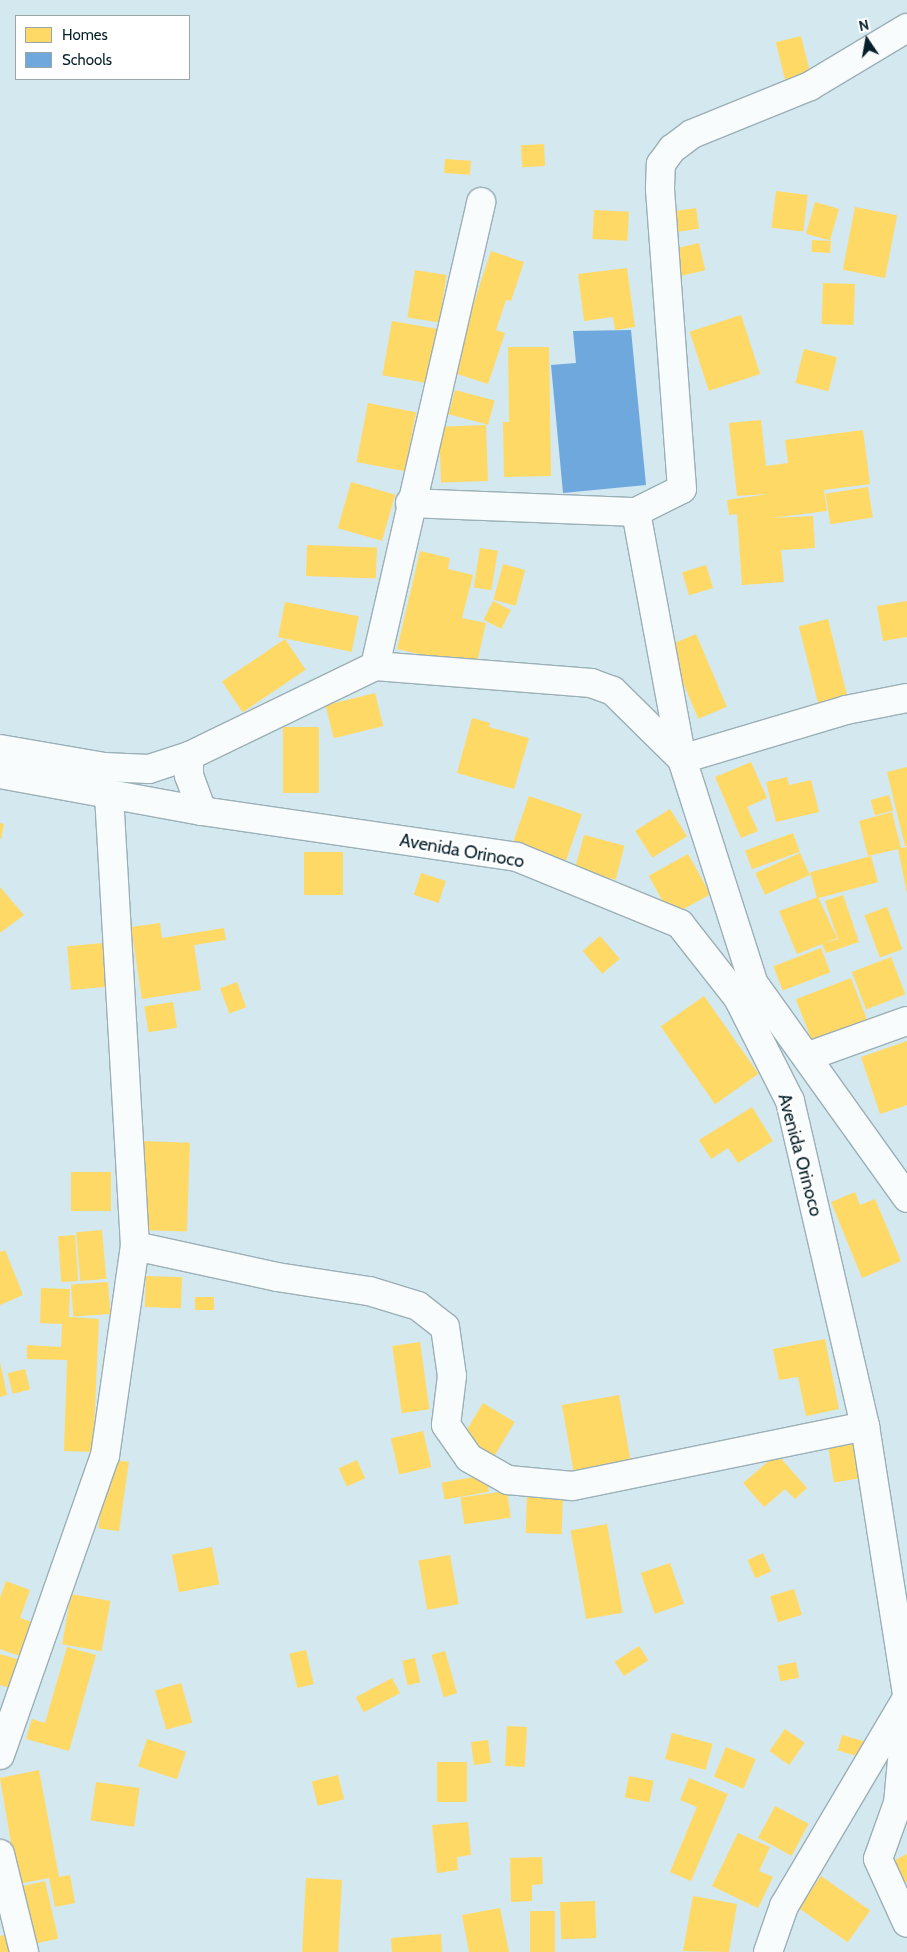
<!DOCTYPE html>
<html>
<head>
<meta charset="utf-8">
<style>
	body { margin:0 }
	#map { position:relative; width:907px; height:1952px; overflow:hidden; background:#d4e8ef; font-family:Cabin,sans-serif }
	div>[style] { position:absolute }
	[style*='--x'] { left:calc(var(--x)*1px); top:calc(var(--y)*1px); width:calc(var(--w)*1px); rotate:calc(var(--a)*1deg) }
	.homes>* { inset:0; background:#ffd966; transform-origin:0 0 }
	.schools>* { inset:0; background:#6fa8dc }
	.roads { filter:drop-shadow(1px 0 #9bafb6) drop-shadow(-1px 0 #9bafb6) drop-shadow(0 1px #9bafb6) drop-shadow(0 -1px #9bafb6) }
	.street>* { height:28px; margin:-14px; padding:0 14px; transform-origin:14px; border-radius:14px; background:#f9fcfd }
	span { translate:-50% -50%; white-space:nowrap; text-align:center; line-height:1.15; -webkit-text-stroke:5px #fff; paint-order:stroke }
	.street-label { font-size:18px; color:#062029 }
	.legend { position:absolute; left:15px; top:15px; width:175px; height:65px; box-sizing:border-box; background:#fff; border:1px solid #9ba6a9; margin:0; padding:6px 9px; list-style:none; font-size:15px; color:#062029 }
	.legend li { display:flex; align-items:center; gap:10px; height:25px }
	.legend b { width:25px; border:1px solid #9ba6a9 }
	.north { position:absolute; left:842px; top:15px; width:50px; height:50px; -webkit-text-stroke:4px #fff; paint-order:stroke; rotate:348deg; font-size:14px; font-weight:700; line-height:20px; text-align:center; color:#062029 }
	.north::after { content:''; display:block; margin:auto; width:18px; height:22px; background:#062029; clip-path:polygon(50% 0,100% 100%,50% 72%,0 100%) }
</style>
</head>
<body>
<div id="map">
	<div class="homes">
		<i style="left:801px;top:36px;width:40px;height:26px;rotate:76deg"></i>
		<i style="left:544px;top:144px;width:22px;height:23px;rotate:87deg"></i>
		<i style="left:445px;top:159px;width:26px;height:14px;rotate:4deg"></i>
		<i style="left:776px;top:191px;width:32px;height:37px;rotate:7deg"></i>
		<i style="left:815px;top:202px;width:25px;height:33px;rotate:16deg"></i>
		<i style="left:855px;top:207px;width:43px;height:64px;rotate:11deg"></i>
		<i style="left:696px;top:208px;width:21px;height:23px;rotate:82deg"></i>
		<i style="left:594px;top:210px;width:35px;height:29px;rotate:3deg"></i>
		<i style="left:812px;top:240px;width:19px;height:12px;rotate:3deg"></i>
		<i style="left:699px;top:243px;width:28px;height:32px;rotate:77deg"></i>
		<i style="clip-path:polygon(491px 251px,524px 262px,511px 301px,506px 300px,496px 330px,505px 333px,488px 384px,451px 372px)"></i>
		<i style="clip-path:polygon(627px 268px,635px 327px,615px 330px,613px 317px,584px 321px,578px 274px)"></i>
		<i style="left:415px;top:270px;width:32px;height:48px;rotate:9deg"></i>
		<i style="left:823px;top:283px;width:32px;height:41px;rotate:2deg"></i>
		<i style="left:741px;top:315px;width:62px;height:54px;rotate:72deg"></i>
		<i style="left:392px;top:321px;width:45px;height:55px;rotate:10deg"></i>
		<i style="clip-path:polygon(508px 347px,549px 347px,551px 476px,504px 477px,503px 422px,509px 422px)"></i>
		<i style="left:804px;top:349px;width:34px;height:35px;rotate:14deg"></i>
		<i style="left:455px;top:390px;width:41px;height:25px;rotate:15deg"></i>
		<i style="left:368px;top:403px;width:49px;height:60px;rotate:11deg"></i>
		<i style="clip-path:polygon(761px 420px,766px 466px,788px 463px,785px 440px,863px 430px,870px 484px,824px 490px,827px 511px,771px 518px,813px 516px,815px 548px,781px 550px,784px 582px,742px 585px,737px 514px,729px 515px,727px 500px,770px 494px,737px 496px,729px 423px)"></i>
		<i style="left:486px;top:425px;width:56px;height:47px;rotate:88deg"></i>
		<i style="left:351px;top:482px;width:46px;height:48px;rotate:16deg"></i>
		<i style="left:868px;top:487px;width:31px;height:43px;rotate:81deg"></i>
		<i style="left:307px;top:545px;width:70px;height:31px;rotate:2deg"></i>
		<i style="left:480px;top:548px;width:18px;height:40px;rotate:9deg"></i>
		<i style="clip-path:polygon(420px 551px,450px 558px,448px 569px,473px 575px,462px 618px,486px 623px,476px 667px,397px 649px)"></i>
		<i style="left:503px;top:564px;width:23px;height:37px;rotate:15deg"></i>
		<i style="left:706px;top:565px;width:24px;height:25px;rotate:73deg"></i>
		<i style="left:493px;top:601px;width:20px;height:21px;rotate:27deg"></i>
		<i style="clip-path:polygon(907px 601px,907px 637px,883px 641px,877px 606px)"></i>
		<i style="left:285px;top:602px;width:75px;height:36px;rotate:11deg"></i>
		<i style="left:828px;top:619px;width:83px;height:30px;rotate:76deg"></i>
		<i style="left:696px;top:634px;width:79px;height:31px;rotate:67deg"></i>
		<i style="left:285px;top:639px;width:37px;height:76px;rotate:56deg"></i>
		<i style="left:375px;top:693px;width:34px;height:51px;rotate:76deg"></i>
		<i style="clip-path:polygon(472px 718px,490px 723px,489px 727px,529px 738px,514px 789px,457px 773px)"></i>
		<i style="left:283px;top:727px;width:36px;height:66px"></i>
		<i style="clip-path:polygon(751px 762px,767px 798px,747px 807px,758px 831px,741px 838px,715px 777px)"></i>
		<i style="clip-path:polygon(907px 767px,907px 846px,905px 846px,887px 772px)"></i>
		<i style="clip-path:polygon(787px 777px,789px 785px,811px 780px,819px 812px,776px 822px,766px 782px)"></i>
		<i style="left:889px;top:795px;width:16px;height:19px;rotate:75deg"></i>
		<i style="left:529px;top:796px;width:56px;height:49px;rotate:19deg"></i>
		<i style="left:670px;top:809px;width:32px;height:41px;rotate:58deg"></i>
		<i style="clip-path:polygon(892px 812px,901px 848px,907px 847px,907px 893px,898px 849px,868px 856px,859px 821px)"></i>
		<i style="clip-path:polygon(0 823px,4px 824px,1px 839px,0 839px)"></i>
		<i style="left:793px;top:833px;width:20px;height:51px;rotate:70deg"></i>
		<i style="left:584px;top:835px;width:42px;height:35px;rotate:15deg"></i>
		<i style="left:304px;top:852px;width:39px;height:43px"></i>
		<i style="left:800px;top:853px;width:24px;height:49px;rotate:66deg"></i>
		<i style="left:688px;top:854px;width:46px;height:45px;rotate:61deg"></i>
		<i style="left:871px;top:856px;width:27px;height:63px;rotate:75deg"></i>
		<i style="left:421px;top:873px;width:26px;height:23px;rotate:18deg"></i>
		<i style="clip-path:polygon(0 887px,24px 915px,0 933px)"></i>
		<i style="clip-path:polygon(843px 895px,859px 942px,826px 953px,822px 944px,797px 954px,779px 911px,818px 897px,837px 938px,824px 943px,838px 939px,825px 901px)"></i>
		<i style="left:887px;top:907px;width:45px;height:24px;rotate:70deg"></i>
		<i style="clip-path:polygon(160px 923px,162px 938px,224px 928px,226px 940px,194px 945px,201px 990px,142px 999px,131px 927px)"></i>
		<i style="left:600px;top:936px;width:30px;height:23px;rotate:49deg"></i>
		<i style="left:103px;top:943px;width:44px;height:36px;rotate:85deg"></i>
		<i style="left:821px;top:948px;width:26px;height:51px;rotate:69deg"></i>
		<i style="left:891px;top:957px;width:40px;height:42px;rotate:69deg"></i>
		<i style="left:851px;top:978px;width:48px;height:59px;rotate:69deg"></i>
		<i style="left:237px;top:982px;width:27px;height:18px;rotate:70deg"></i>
		<i style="left:704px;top:996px;width:95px;height:53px;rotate:55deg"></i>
		<i style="left:173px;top:1002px;width:26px;height:29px;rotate:81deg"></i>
		<i style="clip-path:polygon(907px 1041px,907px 1105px,880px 1114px,861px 1057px)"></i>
		<i style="clip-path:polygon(752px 1107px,773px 1141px,738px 1163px,728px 1148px,711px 1159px,699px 1140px)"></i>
		<i style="left:143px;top:1141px;width:47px;height:89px;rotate:2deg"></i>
		<i style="left:71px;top:1172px;width:40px;height:39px"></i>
		<i style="clip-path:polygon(855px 1192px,860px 1205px,875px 1199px,901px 1261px,862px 1278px,831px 1202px)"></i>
		<i style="left:102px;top:1230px;width:49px;height:26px;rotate:85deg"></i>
		<i style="left:75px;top:1235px;width:46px;height:17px;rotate:86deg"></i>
		<i style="clip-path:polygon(5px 1250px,23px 1295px,0 1305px,0 1252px)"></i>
		<i style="left:146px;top:1276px;width:36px;height:31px;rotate:2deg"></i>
		<i style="left:108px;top:1282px;width:32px;height:37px;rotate:86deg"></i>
		<i style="clip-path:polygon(41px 1288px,70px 1289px,69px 1317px,99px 1319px,93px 1452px,64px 1451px,67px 1360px,27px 1359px,27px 1345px,61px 1347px,62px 1324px,40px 1323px)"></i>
		<i style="left:195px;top:1297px;width:19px;height:13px"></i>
		<i style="clip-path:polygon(825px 1339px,839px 1409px,806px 1416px,798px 1377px,779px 1380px,773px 1349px)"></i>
		<i style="left:420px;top:1342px;width:68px;height:28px;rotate:82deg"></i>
		<i style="clip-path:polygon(0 1362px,7px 1395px,0 1397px)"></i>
		<i style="left:25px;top:1369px;width:21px;height:18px;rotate:76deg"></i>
		<i style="left:619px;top:1395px;width:67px;height:58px;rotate:80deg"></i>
		<i style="left:483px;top:1403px;width:37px;height:43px;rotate:31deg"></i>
		<i style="left:423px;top:1431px;width:37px;height:33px;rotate:77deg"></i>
		<i style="left:853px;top:1443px;width:36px;height:25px;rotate:81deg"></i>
		<i style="clip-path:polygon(777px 1454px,807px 1488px,795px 1499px,785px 1489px,764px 1507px,743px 1483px)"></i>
		<i style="left:108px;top:1459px;width:21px;height:70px;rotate:8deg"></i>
		<i style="left:357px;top:1460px;width:20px;height:20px;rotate:66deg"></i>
		<i style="left:486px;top:1475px;width:17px;height:45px;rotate:80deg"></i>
		<i style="left:507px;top:1491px;width:27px;height:47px;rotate:82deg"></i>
		<i style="left:527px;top:1494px;width:36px;height:39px;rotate:2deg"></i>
		<i style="left:607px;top:1524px;width:90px;height:37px;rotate:80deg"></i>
		<i style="left:212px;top:1547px;width:38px;height:41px;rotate:79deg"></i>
		<i style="left:763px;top:1553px;width:20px;height:17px;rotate:66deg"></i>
		<i style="left:450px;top:1555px;width:50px;height:32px;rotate:80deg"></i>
		<i style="left:670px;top:1563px;width:43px;height:31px;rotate:71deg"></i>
		<i style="clip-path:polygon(6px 1581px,30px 1590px,20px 1618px,40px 1625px,28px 1659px,0 1649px,0 1598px)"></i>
		<i style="left:794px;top:1589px;width:27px;height:25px;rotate:73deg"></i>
		<i style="left:71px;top:1594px;width:40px;height:51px;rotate:10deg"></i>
		<i style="left:639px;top:1646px;width:17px;height:29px;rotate:57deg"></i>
		<i style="clip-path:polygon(67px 1647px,96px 1655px,69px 1751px,26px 1739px,32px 1719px,45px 1723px)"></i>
		<i style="left:306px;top:1650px;width:35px;height:17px;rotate:77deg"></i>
		<i style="left:445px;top:1651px;width:44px;height:14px;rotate:74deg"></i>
		<i style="clip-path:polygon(0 1654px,20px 1660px,10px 1688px,0 1685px)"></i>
		<i style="left:415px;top:1658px;width:25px;height:13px;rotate:78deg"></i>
		<i style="left:796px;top:1662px;width:16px;height:19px;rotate:79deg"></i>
		<i style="left:392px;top:1678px;width:17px;height:41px;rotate:62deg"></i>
		<i style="left:181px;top:1683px;width:41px;height:27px;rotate:74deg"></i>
		<i style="left:507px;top:1726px;width:20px;height:40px;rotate:3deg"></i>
		<i style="left:785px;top:1729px;width:24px;height:27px;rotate:35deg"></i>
		<i style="left:672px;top:1733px;width:42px;height:27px;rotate:15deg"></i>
		<i style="left:842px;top:1735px;width:26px;height:16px;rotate:16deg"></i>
		<i style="left:147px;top:1739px;width:41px;height:29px;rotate:18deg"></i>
		<i style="left:488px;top:1740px;width:23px;height:17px;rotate:83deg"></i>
		<i style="left:726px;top:1747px;width:32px;height:32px;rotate:22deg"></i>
		<i style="left:467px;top:1762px;width:40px;height:30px;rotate:90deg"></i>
		<i style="clip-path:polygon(39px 1770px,59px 1877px,70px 1875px,75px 1903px,55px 1907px,49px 1878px,18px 1884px,0 1778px)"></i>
		<i style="left:338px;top:1775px;width:25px;height:27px;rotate:76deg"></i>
		<i style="left:629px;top:1776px;width:25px;height:22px;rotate:11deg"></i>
		<i style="clip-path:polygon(689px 1778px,728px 1794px,691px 1881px,670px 1872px,697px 1807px,680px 1800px)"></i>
		<i style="left:96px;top:1782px;width:44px;height:39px;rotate:8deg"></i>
		<i style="left:775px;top:1806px;width:38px;height:36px;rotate:28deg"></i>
		<i style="clip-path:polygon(468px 1822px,471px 1855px,457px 1857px,458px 1870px,437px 1873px,432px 1825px)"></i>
		<i style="clip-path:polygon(738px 1833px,770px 1847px,759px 1871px,773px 1877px,758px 1908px,712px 1886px)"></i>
		<i style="clip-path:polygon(907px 1854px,907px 1882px,894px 1888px,883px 1866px)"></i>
		<i style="clip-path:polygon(542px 1857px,543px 1884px,532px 1885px,532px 1901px,511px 1902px,510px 1858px)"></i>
		<i style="left:821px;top:1876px;width:60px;height:39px;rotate:35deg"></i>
		<i style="left:306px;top:1878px;width:36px;height:74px;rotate:3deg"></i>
		<i style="left:45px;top:1881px;width:59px;height:27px;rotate:77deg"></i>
		<i style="clip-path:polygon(693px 1896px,737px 1904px,729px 1952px,683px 1951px)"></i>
		<i style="left:595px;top:1901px;width:37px;height:35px;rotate:88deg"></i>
		<i style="clip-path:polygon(500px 1908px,509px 1952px,469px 1952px,462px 1915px)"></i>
		<i style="left:555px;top:1911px;width:41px;height:25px;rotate:90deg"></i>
		<i style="clip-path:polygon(441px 1934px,442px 1952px,392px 1952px,391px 1938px)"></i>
		<i style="clip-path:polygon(4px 1935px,10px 1952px,0 1952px,0 1936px)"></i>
	</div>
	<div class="schools">
		<i style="clip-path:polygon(631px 330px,646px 485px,563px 493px,551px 365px,576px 363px,573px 331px)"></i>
	</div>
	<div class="roads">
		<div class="street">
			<i style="--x:410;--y:503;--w:226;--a:2.3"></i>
			<i style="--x:636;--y:512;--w:251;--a:79.5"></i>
			<i style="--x:682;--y:759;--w:171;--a:-16.6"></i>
			<i style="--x:846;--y:710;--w:62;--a:-11.1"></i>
			<i style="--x:636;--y:512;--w:51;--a:-26.6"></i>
			<i style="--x:682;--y:489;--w:302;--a:-94.2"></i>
			<i style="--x:660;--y:188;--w:24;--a:-88"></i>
			<i style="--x:661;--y:164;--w:19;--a:-54"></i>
			<i style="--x:672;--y:149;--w:25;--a:-37"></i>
			<i style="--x:692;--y:134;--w:127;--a:-22.1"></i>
			<i style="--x:810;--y:86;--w:113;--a:-30.9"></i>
			<i style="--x:375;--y:666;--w:476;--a:-77.1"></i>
			<i style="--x:0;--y:749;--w:106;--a:9.8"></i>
			<i style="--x:104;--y:767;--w:45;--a:2.5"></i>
			<i style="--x:149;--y:769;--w:42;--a:-18"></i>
			<i style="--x:0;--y:774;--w:205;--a:10.4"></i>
			<i style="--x:202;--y:811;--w:318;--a:8.3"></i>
			<i style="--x:517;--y:857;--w:176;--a:22.3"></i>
			<i style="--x:680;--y:924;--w:94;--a:51.9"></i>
			<i style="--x:738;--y:998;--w:115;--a:63.2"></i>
			<i style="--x:790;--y:1101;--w:334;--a:77"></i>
			<i style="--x:865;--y:1426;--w:270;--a:81.1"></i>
			<i style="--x:202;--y:811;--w:37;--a:-110"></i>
			<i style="--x:189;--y:776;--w:20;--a:-90"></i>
			<i style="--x:189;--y:756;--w:207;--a:-25.8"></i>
			<i style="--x:375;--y:666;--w:217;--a:4.5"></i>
			<i style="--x:591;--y:683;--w:23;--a:20"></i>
			<i style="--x:613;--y:691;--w:97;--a:44.6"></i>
			<i style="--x:682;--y:759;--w:236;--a:72.3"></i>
			<i style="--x:754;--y:984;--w:263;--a:54.4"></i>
			<i style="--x:809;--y:1056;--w:104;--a:-19.7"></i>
			<i style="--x:135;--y:1246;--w:145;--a:12.3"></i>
			<i style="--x:277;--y:1277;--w:93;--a:8.7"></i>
			<i style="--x:369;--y:1291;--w:51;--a:17"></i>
			<i style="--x:418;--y:1306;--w:34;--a:38"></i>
			<i style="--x:445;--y:1327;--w:49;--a:81.9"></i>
			<i style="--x:452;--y:1376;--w:49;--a:97"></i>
			<i style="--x:446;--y:1425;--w:40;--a:55.1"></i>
			<i style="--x:469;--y:1458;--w:45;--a:29.4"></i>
			<i style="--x:508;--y:1480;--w:65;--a:5.3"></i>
			<i style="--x:573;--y:1486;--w:298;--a:-11.6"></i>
			<i style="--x:907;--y:1705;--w:98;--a:95.2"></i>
			<i style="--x:898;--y:1803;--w:59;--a:109.7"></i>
			<i style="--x:878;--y:1859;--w:70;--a:65.6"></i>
			<i style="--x:0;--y:1755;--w:317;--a:-70.7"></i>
			<i style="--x:105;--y:1456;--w:212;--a:-81.9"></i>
			<i style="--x:135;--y:1246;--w:451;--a:-93.3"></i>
			<i style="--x:0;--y:1854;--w:101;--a:76.2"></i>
			<i style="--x:768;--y:1952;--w:49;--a:-70.8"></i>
			<i style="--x:784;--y:1906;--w:242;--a:-59.4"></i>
		</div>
	</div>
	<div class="street-label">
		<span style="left:462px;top:851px;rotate:10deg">Avenida Orinoco</span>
		<span style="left:800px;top:1155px;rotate:75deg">Avenida Orinoco</span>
	</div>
	<ul class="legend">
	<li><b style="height:14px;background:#ffd966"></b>Homes</li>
	<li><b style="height:14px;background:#6fa8dc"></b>Schools</li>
	</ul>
	<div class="north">N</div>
</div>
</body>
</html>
